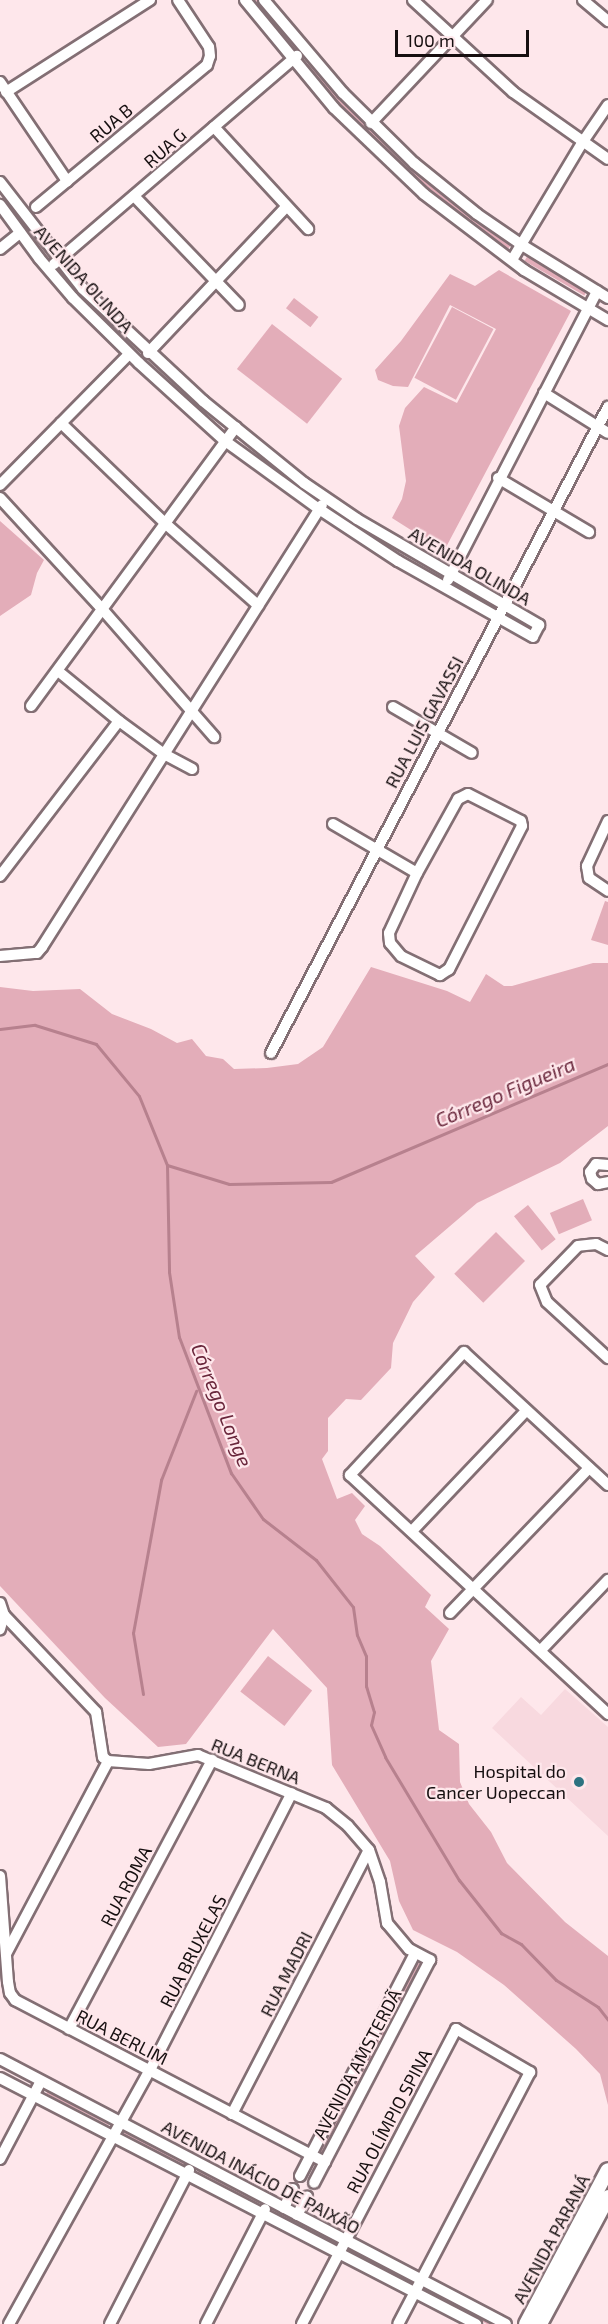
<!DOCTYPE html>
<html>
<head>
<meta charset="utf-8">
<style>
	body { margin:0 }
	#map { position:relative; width:608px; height:2324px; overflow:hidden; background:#fee7eb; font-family:"Exo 2",sans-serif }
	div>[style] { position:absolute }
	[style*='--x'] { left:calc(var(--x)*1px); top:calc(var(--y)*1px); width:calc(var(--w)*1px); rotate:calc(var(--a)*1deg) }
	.built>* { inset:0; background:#f8d9df }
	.green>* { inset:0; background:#e3adb9; transform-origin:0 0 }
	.stream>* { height:3px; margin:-1.5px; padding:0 1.5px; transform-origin:1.5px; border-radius:1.5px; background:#b7818e }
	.roads { filter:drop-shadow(2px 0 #836f74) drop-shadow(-2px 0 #836f74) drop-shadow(0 2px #836f74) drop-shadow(0 -2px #836f74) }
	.minor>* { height:10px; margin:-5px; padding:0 5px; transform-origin:5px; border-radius:5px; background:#fff }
	.major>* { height:14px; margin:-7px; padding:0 7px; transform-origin:7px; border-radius:7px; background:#fff }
	.dots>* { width:16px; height:16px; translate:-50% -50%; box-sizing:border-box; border:3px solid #fee7eb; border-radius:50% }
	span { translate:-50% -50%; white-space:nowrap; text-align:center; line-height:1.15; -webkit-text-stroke:4.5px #fee7eb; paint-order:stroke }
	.street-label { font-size:18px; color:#160f10 }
	.poi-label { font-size:18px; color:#160f10 }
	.right { translate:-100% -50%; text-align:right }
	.water-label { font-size:20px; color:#69263b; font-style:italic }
	.scale { position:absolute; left:395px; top:30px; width:134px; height:27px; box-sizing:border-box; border:3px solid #160f10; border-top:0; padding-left:8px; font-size:18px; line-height:21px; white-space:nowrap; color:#160f10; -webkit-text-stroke:4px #fee7eb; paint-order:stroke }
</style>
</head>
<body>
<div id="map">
	<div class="built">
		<i style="clip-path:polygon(565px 1689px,608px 1727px,608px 1836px,492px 1728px,521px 1697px,541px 1715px)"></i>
	</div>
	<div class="green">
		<i style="clip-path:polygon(253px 0,259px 0,297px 49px,293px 53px)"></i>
		<i style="clip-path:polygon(310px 62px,402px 158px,455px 203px,512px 244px,508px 249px,452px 208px,390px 155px,332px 97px,306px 66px)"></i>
		<i style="left:528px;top:255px;width:69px;height:7px;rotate:30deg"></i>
		<i style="clip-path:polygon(499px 270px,571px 311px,444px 551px,392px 518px,402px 499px,406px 481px,399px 426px,405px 408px,424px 387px,457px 403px,496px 329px,450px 305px,408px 387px,393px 386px,378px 380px,375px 370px,401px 341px,450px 274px,475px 286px)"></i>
		<i style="left:294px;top:298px;width:31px;height:13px;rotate:38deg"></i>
		<i style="left:452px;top:307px;width:47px;height:80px;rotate:28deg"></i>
		<i style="left:272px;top:324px;width:89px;height:57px;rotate:38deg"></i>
		<i style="clip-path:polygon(0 521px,44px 560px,37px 573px,31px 595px,0 616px)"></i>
		<i style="clip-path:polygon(605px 901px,608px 902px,608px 945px,591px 940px)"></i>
		<i style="clip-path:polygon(593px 963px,608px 963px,608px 1126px,560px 1163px,477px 1203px,415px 1256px,435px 1277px,413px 1302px,393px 1343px,391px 1368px,361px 1400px,346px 1399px,328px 1418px,328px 1451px,322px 1459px,337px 1499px,352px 1493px,365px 1506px,355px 1520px,362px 1534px,380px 1546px,431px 1595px,425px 1607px,449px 1629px,431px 1661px,439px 1730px,459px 1744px,460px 1782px,469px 1804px,491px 1832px,507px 1863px,565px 1922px,608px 1956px,608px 2105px,600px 2074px,576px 2049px,504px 1985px,457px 1952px,413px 1930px,399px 1901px,390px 1861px,332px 1765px,327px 1688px,273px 1629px,186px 1744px,158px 1747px,105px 1698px,0 1586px,0 987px,33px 991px,80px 989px,112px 1014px,151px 1029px,177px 1043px,192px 1039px,206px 1056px,223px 1059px,234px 1069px,267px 1068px,298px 1064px,323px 1047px,371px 967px,447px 991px,470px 1002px,486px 974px,504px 986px,512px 986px)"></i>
		<i style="left:583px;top:1199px;width:23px;height:36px;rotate:67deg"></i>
		<i style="left:528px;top:1205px;width:44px;height:18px;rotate:51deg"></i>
		<i style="left:496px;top:1232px;width:41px;height:59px;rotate:45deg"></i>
		<i style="left:268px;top:1656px;width:56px;height:45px;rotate:38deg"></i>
		<i style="left:416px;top:1962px;width:4px;height:214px;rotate:27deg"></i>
		<i style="left:48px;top:2090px;width:70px;height:4px;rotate:27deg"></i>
		<i style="clip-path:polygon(125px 2129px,186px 2162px,184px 2167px,123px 2133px)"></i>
		<i style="left:199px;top:2169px;width:68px;height:5px;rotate:27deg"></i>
		<i style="clip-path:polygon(276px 2209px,335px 2240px,333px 2243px,274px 2213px)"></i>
		<i style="left:349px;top:2248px;width:69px;height:4px;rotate:28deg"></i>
		<i style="clip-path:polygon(426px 2287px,496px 2324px,487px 2324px,424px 2291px)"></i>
	</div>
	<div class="stream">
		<i style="--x:0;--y:1029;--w:35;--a:-7"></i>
		<i style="--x:35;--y:1025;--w:64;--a:17.3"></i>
		<i style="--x:96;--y:1044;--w:67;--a:50.4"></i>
		<i style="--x:139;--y:1096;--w:74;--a:67.9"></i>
		<i style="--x:167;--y:1165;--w:65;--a:17"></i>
		<i style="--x:229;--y:1184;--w:102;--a:-1.1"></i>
		<i style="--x:331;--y:1182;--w:301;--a:-23.1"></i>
		<i style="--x:167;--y:1165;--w:107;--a:88.9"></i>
		<i style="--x:169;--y:1272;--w:66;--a:81.3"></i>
		<i style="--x:179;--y:1337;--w:146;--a:69.1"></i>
		<i style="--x:231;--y:1473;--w:56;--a:55.2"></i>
		<i style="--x:263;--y:1519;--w:67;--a:37.7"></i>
		<i style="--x:316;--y:1560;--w:60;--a:51.8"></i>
		<i style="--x:353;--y:1607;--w:28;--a:82"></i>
		<i style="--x:357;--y:1635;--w:23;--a:67"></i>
		<i style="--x:366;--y:1656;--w:30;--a:90"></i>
		<i style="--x:366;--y:1686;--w:27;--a:73"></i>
		<i style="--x:374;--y:1712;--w:13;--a:103"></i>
		<i style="--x:371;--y:1725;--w:35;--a:66"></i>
		<i style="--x:385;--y:1757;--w:144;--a:59"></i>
		<i style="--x:459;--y:1880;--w:68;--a:51.6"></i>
		<i style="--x:501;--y:1933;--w:23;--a:29"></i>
		<i style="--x:521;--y:1944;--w:50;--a:45.8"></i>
		<i style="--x:556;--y:1980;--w:50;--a:32.7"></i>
		<i style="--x:598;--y:2007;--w:16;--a:52"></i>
		<i style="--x:143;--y:1694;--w:62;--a:-99.3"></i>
		<i style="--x:133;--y:1633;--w:156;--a:-79.6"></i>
		<i style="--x:161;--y:1480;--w:96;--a:-68.5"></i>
	</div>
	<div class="roads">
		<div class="minor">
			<i style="--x:245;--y:0;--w:140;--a:50.5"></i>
			<i style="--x:334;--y:108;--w:124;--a:43.7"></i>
			<i style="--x:424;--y:194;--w:126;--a:37.2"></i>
			<i style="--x:524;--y:270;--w:98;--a:30.8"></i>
			<i style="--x:264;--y:0;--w:122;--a:49.7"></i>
			<i style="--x:343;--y:93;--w:100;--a:44.6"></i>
			<i style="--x:414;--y:163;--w:81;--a:39"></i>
			<i style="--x:477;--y:214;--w:55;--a:34.6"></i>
			<i style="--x:522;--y:245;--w:101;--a:31.6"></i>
			<i style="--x:413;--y:0;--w:136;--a:42.6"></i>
			<i style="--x:513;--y:92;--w:116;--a:35.2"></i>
			<i style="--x:583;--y:0;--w:33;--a:40"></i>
			<i style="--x:0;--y:82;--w:120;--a:55.9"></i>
			<i style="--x:6;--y:92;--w:171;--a:-32.6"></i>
			<i style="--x:371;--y:123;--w:169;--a:-46.7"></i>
			<i style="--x:214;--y:127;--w:139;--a:47.3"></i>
			<i style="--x:0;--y:182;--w:135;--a:52.2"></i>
			<i style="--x:83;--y:289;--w:164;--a:43"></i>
			<i style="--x:203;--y:401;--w:130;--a:39.1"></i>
			<i style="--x:304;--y:483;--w:64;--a:34.2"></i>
			<i style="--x:357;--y:519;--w:211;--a:30.2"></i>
			<i style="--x:539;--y:625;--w:13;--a:117"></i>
			<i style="--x:533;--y:637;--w:155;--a:-150.6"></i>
			<i style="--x:398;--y:561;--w:95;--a:-146.6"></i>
			<i style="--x:319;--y:509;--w:116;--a:-144.1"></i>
			<i style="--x:225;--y:441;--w:116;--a:-137.8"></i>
			<i style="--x:139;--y:363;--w:93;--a:-135.4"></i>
			<i style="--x:73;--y:298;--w:52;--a:-130.4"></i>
			<i style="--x:39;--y:258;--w:66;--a:-126.3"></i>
			<i style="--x:134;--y:196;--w:151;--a:46.1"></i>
			<i style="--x:36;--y:207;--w:222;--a:-39.7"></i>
			<i style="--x:207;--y:65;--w:9;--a:-72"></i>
			<i style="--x:210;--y:56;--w:9;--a:-96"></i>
			<i style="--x:209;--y:47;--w:56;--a:-123.4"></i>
			<i style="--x:0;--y:249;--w:26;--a:-39"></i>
			<i style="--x:512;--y:260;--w:136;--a:-59.1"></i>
			<i style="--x:582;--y:143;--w:46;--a:-55.6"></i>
			<i style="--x:54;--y:264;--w:320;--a:-40.6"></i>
			<i style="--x:148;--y:353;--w:201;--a:-46.6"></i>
			<i style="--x:544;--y:393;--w:75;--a:32"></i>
			<i style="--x:61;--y:423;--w:146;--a:43.9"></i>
			<i style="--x:166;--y:524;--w:123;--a:41.4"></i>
			<i style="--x:498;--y:478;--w:106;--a:30.7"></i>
			<i style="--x:0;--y:485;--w:184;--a:-45.4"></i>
			<i style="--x:0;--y:498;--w:152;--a:47.4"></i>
			<i style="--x:103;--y:610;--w:169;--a:48.8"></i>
			<i style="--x:448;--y:580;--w:325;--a:-62.7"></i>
			<i style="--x:58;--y:671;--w:79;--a:39.3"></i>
			<i style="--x:119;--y:721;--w:56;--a:36.3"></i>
			<i style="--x:164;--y:754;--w:32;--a:28"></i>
			<i style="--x:31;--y:706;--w:346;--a:-53.7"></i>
			<i style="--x:393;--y:707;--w:91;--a:30.2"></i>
			<i style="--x:468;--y:794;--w:59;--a:27"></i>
			<i style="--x:521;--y:821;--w:5;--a:79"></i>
			<i style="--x:522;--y:826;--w:161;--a:117"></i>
			<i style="--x:449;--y:969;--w:11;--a:146"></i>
			<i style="--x:440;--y:975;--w:43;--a:-154"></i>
			<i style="--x:401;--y:956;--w:17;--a:-130"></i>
			<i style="--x:390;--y:943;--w:10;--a:-96"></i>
			<i style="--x:389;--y:933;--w:66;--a:-65"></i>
			<i style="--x:417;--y:873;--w:85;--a:-61"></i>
			<i style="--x:458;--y:799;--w:11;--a:-27"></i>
			<i style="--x:608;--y:821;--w:50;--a:115"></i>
			<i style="--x:587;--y:866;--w:12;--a:81"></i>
			<i style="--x:589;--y:878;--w:23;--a:34"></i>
			<i style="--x:333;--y:824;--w:97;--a:30.3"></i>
			<i style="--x:0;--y:876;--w:195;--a:-52.5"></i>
			<i style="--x:0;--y:956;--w:37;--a:-5"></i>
			<i style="--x:37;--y:953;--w:8;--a:-50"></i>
			<i style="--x:42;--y:947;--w:523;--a:-57.65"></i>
			<i style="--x:271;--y:1053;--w:729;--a:-62.45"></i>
			<i style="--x:608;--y:1165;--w:12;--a:-175"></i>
			<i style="--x:596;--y:1164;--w:10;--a:127"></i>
			<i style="--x:590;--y:1172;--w:7;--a:74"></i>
			<i style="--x:592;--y:1179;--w:8;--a:40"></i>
			<i style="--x:598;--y:1184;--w:10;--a:-11"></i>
			<i style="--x:608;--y:1250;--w:13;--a:-153"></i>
			<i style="--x:596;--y:1244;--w:18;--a:174"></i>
			<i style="--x:578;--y:1246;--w:54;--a:134.3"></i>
			<i style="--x:540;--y:1285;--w:18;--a:68"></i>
			<i style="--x:547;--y:1302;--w:83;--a:42.6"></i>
			<i style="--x:608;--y:1485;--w:196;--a:-137.3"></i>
			<i style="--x:464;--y:1352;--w:168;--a:132.8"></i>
			<i style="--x:350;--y:1475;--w:352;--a:42.8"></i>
			<i style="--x:412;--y:1531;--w:166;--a:-46.5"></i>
			<i style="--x:0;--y:1603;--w:13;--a:72"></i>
			<i style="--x:4;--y:1615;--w:15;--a:106"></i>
			<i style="--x:450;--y:1613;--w:201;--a:-46.2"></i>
			<i style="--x:4;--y:1615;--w:134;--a:46.5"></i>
			<i style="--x:96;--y:1712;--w:46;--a:81.2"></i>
			<i style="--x:103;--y:1757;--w:6;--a:39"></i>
			<i style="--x:108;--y:1761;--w:41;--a:4.2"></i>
			<i style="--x:149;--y:1764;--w:50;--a:-10.4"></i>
			<i style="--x:198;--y:1755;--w:139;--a:22.5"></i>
			<i style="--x:326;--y:1808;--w:28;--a:39"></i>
			<i style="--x:348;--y:1826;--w:32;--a:49"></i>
			<i style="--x:369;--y:1850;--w:34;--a:71"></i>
			<i style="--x:380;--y:1882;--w:42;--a:80.3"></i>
			<i style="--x:387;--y:1923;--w:34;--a:50"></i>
			<i style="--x:409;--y:1949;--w:24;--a:28"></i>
			<i style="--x:430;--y:1960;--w:251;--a:117.5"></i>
			<i style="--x:541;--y:1650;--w:97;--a:-46.3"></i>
			<i style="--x:0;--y:1876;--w:106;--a:85.7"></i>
			<i style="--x:8;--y:1982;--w:11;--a:80"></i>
			<i style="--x:10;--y:1993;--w:9;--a:54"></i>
			<i style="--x:15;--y:2000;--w:350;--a:27.6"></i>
			<i style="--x:6;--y:1954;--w:218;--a:-62.1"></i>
			<i style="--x:69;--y:2029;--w:305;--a:-62"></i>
			<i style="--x:0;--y:2059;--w:571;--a:27.64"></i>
			<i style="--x:0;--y:2078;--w:536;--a:27.33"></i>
			<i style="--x:232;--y:2114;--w:297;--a:-62.6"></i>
			<i style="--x:0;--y:2159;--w:88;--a:-62.3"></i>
			<i style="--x:300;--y:2176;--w:251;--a:-62.7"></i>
			<i style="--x:284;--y:2208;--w:21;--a:-65"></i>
			<i style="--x:297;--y:2215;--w:21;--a:-61"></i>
			<i style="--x:9;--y:2324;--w:291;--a:-61"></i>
			<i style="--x:150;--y:2070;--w:311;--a:-62.9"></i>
			<i style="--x:110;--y:2324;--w:173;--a:-62.8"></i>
			<i style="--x:206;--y:2324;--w:129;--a:-62.8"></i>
			<i style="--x:302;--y:2324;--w:333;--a:-62.4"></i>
			<i style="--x:456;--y:2029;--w:86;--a:30.2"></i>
			<i style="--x:530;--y:2072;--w:284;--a:117.6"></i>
		</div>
		<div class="major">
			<i style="--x:526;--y:2324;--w:174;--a:-62"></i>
			<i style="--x:540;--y:2324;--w:144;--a:-61.8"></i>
		</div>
	</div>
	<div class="dots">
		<i style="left:579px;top:1782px;background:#2d7381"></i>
	</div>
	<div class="street-label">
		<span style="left:111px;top:123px;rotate:-40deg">RUA B</span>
		<span style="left:165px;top:148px;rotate:-41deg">RUA G</span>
		<span style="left:84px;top:279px;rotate:48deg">AVENIDA OLINDA</span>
		<span style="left:470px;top:566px;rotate:30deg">AVENIDA OLINDA</span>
		<span style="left:424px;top:722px;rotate:-62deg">RUA LUIS GAVASSI</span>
		<span style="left:256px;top:1761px;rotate:22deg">RUA BERNA</span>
		<span style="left:126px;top:1886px;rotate:-62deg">RUA ROMA</span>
		<span style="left:193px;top:1951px;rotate:-63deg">RUA BRUXELAS</span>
		<span style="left:286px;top:1974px;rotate:-63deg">RUA MADRI</span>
		<span style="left:122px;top:2037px;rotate:27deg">RUA BERLIM</span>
		<span style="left:357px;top:2064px;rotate:-62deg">AVENIDA AMSTERDÃ</span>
		<span style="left:389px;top:2121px;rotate:-62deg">RUA OLÍMPIO SPINA</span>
		<span style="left:261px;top:2177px;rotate:28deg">AVENIDA INÁCIO DE PAIXÃO</span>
		<span style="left:551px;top:2239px;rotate:-62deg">AVENIDA PARANÁ</span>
	</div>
	<div class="poi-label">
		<span class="right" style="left:566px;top:1782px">Hospital do<br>Cancer Uopeccan</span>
	</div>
	<div class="water-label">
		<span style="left:505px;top:1092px;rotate:-23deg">Córrego Figueira</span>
		<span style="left:222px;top:1405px;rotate:68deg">Córrego Longe</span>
	</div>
	<div class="scale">100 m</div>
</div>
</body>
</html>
